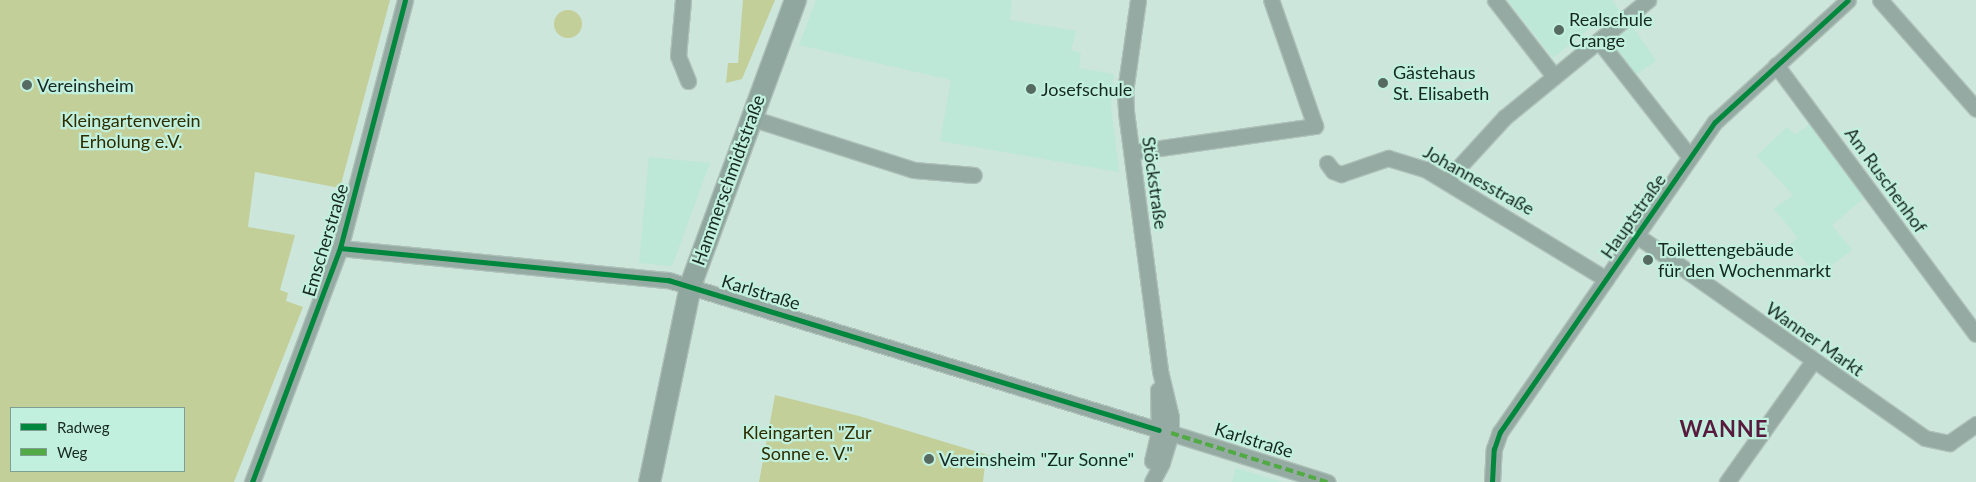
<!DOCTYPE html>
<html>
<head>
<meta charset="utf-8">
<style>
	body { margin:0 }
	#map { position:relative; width:1976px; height:482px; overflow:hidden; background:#cce6dc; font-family:Lato,sans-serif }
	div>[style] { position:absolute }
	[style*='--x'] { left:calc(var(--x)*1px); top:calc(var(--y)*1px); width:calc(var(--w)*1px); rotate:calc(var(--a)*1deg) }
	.built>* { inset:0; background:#bde7d6; transform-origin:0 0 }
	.green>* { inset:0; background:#c3cf99 }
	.round { border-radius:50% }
	.roads { filter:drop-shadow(1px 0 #aec1ba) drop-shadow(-1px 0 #aec1ba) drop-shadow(0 1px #aec1ba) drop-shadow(0 -1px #aec1ba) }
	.street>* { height:15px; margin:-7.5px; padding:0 7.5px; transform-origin:7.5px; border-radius:7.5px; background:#95aaa2 }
	.secondary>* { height:21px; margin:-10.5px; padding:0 10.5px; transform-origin:10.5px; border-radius:10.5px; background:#90a7a0 }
	.quiet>* { height:4px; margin-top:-2px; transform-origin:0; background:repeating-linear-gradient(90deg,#51aa43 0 8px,transparent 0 12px) }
	.cycleway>* { height:5px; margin:-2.5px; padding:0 2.5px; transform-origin:2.5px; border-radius:2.5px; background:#00873e }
	.dots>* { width:14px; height:14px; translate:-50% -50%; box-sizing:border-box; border:2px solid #c2f0de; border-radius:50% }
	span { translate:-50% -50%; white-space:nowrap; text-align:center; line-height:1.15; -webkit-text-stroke:4.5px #c2f0de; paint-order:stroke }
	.poi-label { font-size:18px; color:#162821 }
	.left { translate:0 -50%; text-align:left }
	.park-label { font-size:18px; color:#2d2d00 }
	.street-label { font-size:18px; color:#162821 }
	.district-label { font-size:22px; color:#581a3d; font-weight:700; letter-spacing:1px }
	.legend { position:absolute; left:10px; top:407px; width:175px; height:65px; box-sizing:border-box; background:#c2f0de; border:1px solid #7da092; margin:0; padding:6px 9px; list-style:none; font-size:15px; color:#162821 }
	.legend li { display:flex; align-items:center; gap:10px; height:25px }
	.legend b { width:25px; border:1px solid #7da092 }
</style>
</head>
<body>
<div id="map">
	<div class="built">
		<i style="clip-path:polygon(816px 0,1012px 0,1010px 20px,1076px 31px,1071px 50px,1081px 53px,1079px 68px,1114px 74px,1111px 106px,1119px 172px,940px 141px,951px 80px,799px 45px)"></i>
		<i style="clip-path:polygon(1507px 0,1612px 0,1620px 11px,1610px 19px,1606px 15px,1553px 58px)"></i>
		<i style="left:1632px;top:26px;width:42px;height:27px;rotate:55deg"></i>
		<i style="clip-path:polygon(1810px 124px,1864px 198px,1832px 225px,1852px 250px,1817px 276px,1790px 244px,1798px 238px,1774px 209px,1793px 195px,1757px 156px,1787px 127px,1795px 135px)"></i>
		<i style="clip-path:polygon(649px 157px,710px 163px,672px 266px,639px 263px)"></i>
		<i style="clip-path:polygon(1236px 468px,1282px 482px,1232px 482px)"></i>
	</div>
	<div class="green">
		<i style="clip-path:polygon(evenodd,0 0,390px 0,340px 188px,255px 172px,248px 227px,295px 235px,280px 290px,288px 293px,286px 301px,303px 307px,234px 482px,0 482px,0 0,11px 408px,184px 408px,184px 471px,11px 471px,11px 408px)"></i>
		<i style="clip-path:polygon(743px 0,775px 0,742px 79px,726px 83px,728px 63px,738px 63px)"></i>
		<i class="round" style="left:554px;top:10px;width:28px;height:28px"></i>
		<i style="clip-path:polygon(775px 395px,859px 416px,1001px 459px,998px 469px,985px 465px,983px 482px,759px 482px)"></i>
	</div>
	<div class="roads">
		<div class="street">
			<i style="--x:683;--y:0;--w:56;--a:95.1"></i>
			<i style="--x:678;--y:56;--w:27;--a:68"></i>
			<i style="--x:1138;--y:0;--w:92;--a:98.1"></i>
			<i style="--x:1125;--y:91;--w:21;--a:87"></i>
			<i style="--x:1126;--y:112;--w:261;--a:82.5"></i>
			<i style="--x:1160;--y:371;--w:47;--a:76.6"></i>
			<i style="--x:1171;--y:417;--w:16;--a:90"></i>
			<i style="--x:1171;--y:433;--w:31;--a:107"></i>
			<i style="--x:1162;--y:463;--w:21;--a:118"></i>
			<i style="--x:1495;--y:0;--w:96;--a:52.2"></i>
			<i style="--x:1880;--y:0;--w:145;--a:48.6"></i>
			<i style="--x:1599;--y:41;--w:147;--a:51.9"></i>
			<i style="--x:1776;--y:65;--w:335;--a:53.4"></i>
			<i style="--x:751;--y:118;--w:171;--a:17.7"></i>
			<i style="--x:914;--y:170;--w:60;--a:4.8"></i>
			<i style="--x:1132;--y:152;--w:185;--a:-8.1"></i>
			<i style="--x:1315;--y:126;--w:133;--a:-109.2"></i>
			<i style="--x:1327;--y:163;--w:10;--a:53"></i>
			<i style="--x:1333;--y:171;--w:9;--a:21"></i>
			<i style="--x:1341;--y:174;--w:50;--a:-18.8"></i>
			<i style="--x:1388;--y:158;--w:39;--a:17"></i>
			<i style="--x:1425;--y:169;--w:212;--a:31.3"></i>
			<i style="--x:1447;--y:180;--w:86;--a:-47.4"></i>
			<i style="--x:1505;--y:117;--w:185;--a:-39.3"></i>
			<i style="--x:1636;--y:235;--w:353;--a:35.1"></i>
			<i style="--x:1925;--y:438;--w:25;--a:12"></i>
			<i style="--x:1949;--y:443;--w:33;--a:-35"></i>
			<i style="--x:340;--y:248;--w:330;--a:5.6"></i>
			<i style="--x:668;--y:280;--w:513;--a:16.99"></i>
			<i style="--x:1171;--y:433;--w:164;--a:17.4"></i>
			<i style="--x:1152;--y:461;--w:32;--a:-77"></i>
			<i style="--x:1159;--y:430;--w:40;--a:-91.4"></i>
			<i style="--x:252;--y:482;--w:250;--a:-69.4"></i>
			<i style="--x:340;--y:248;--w:256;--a:-75.3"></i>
			<i style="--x:1492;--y:482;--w:33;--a:-87"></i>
			<i style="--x:1494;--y:449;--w:18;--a:-71"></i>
			<i style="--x:1500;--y:432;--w:377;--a:-55.3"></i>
			<i style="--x:1715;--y:122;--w:180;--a:-42.5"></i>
			<i style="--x:1727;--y:482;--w:148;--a:-54.6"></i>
		</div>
		<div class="secondary">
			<i style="--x:649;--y:482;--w:201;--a:-78.2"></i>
			<i style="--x:690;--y:285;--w:304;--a:-69.8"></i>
		</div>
	</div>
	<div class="quiet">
		<i style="--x:1171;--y:433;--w:164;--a:17.4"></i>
	</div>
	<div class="cycleway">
		<i style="--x:340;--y:248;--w:330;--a:5.6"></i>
		<i style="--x:668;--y:280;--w:513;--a:16.99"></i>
		<i style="--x:252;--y:482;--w:250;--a:-69.4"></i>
		<i style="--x:340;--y:248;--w:256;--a:-75.3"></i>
		<i style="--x:1492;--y:482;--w:33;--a:-87"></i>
		<i style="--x:1494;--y:449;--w:18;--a:-71"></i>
		<i style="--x:1500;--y:432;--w:377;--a:-55.3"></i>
		<i style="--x:1715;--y:122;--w:180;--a:-42.5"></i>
	</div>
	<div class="dots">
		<i style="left:1559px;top:30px;background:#566a62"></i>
		<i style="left:1383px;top:83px;background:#566a62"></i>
		<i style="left:27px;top:85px;background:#566a62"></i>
		<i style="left:1031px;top:89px;background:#566a62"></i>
		<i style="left:1648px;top:260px;background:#566a62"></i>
		<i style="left:929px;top:459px;background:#566a62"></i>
	</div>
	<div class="poi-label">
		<span class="left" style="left:1569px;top:30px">Realschule<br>Crange</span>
		<span class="left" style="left:1393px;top:83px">Gästehaus<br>St. Elisabeth</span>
		<span class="left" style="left:37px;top:85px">Vereinsheim</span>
		<span class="left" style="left:1041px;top:89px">Josefschule</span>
		<span class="left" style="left:1658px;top:260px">Toilettengebäude<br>für den Wochenmarkt</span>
		<span class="left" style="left:939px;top:459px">Vereinsheim "Zur Sonne"</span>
	</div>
	<div class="park-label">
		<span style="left:131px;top:131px">Kleingartenverein<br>Erholung e.V.</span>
		<span style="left:807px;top:443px">Kleingarten "Zur<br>Sonne e. V."</span>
	</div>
	<div class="street-label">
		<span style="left:728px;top:180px;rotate:-70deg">Hammerschmidtstraße</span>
		<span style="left:1479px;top:180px;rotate:29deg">Johannesstraße</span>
		<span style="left:1886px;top:180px;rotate:54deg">Am Ruschenhof</span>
		<span style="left:1155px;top:183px;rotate:82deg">Stöckstraße</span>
		<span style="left:1633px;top:216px;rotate:-55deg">Hauptstraße</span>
		<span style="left:325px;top:240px;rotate:-73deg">Emscherstraße</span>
		<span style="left:761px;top:292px;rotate:17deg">Karlstraße</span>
		<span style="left:1815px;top:339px;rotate:35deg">Wanner Markt</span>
		<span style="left:1254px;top:440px;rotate:17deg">Karlstraße</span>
	</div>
	<div class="district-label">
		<span style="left:1724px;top:429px">WANNE</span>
	</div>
	<ul class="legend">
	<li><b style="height:6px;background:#00873e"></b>Radweg</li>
	<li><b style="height:6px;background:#51aa43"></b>Weg</li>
	</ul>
</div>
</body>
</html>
